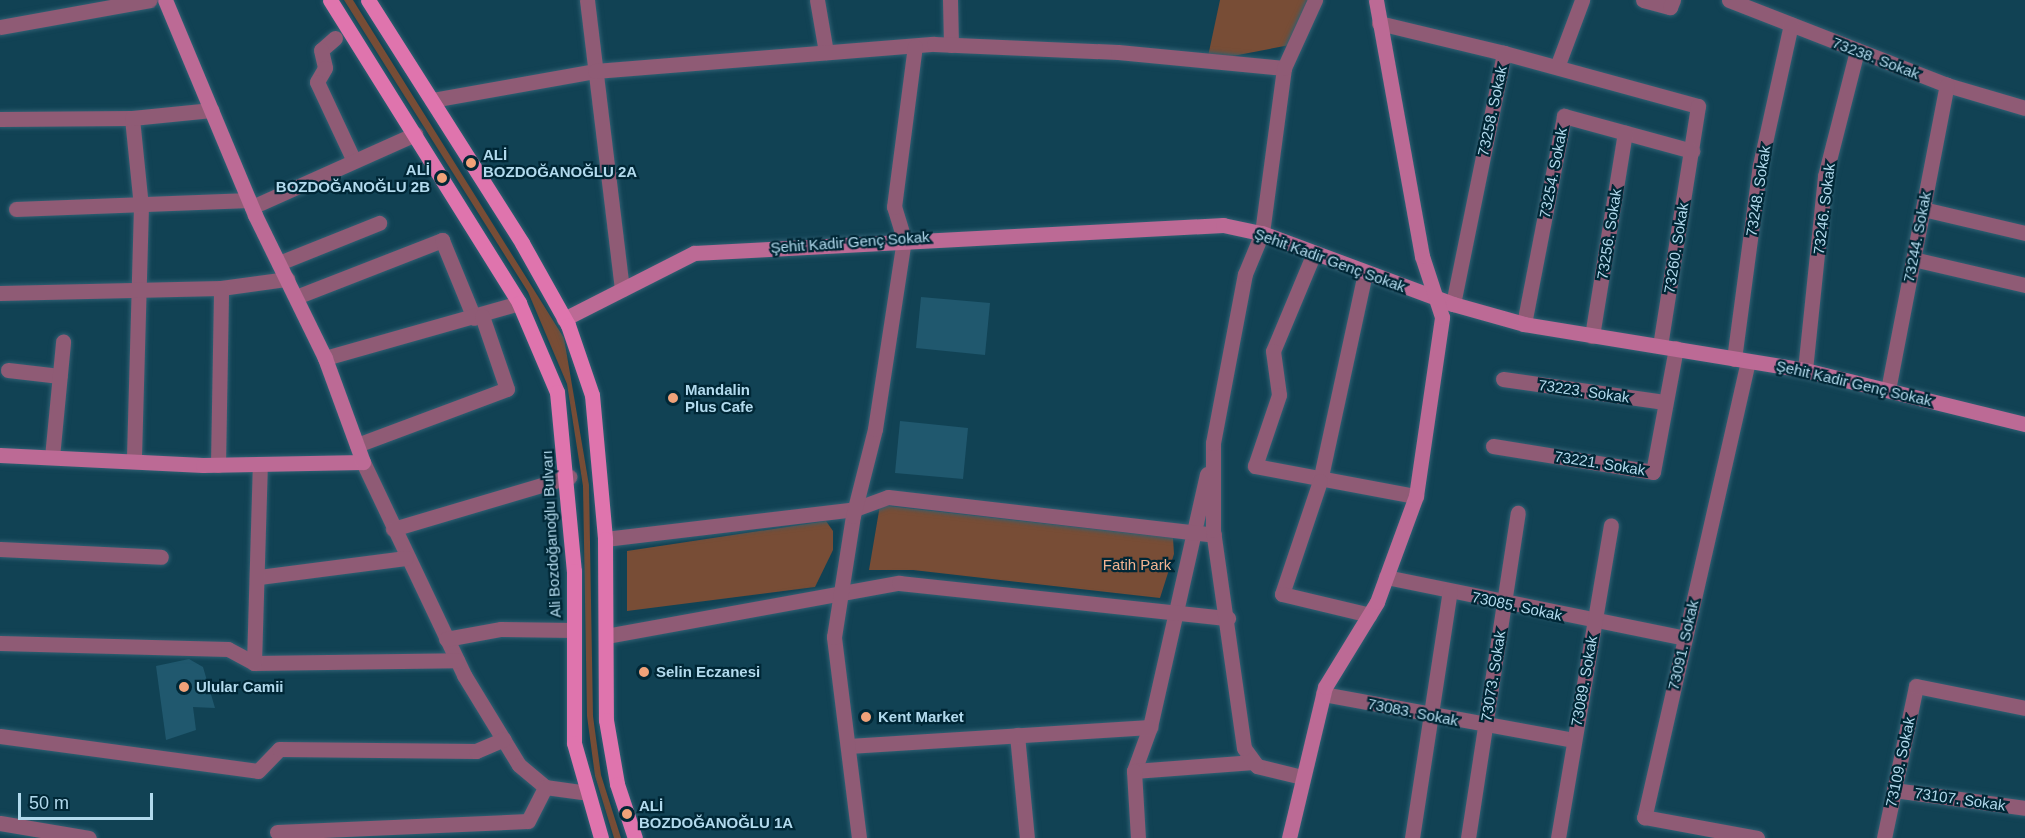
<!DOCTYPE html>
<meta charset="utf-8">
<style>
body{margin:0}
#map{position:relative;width:2025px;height:838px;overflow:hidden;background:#114254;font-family:Arial,sans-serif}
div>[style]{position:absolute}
.green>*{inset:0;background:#784d36}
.building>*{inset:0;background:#20586e}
.roads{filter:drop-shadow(0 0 2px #316073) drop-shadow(0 0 2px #316073)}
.street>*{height:15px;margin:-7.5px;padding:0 7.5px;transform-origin:7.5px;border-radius:7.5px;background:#8f5b75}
.secondary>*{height:15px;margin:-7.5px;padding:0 7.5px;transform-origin:7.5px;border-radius:7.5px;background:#bc6a95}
.primary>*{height:15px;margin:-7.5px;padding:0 7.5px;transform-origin:7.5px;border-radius:7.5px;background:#df74ad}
.dots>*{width:16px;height:16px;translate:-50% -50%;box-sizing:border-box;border:3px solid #002736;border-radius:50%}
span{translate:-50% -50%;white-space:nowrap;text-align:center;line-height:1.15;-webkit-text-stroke:4.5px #002736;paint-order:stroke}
.street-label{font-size:15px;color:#b2daed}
.poi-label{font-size:15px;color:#b2daed;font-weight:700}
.left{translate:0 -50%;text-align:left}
.right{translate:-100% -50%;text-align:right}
.park-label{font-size:15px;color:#f2b392}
.scale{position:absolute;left:18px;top:793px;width:135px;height:27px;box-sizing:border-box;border:3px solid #b2daed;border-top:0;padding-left:8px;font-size:18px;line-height:21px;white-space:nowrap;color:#b2daed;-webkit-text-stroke:4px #002736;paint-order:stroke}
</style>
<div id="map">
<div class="green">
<div style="clip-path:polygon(344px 0,353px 0,564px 338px,589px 485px,593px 716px,601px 775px,621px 838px,614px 838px,595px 776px,587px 716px,583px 486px,567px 384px,528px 292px)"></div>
<div style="clip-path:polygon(1220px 0,1310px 0,1290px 45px,1207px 61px)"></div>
<div style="clip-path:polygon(880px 505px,1173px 538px,1174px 554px,1160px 598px,913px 570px,869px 570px)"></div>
<div style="clip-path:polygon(826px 521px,833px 531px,833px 550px,815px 587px,627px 611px,627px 551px)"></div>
</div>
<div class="building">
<div style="clip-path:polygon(921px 297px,990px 303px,985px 355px,916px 348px)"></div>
<div style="clip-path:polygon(900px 421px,968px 428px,963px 479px,895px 473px)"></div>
<div style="clip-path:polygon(189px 659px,203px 667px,215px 708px,193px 707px,196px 730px,166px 740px,156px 666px)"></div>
</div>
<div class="roads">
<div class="street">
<div style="left:587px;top:0;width:291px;rotate:83.1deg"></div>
<div style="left:817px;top:0;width:53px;rotate:80.2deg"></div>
<div style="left:950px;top:0;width:45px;rotate:88.7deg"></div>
<div style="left:1643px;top:0;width:28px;rotate:15deg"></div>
<div style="left:1670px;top:7px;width:8px;rotate:-67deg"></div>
<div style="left:1729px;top:0;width:234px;rotate:21.3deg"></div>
<div style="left:1947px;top:85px;width:81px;rotate:16.4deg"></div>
<div style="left:1379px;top:23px;width:129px;rotate:13.5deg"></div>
<div style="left:0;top:27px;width:152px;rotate:-10.2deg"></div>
<div style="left:335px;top:38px;width:18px;rotate:139deg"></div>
<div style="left:321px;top:50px;width:18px;rotate:77deg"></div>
<div style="left:325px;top:68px;width:16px;rotate:120deg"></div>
<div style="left:317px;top:82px;width:85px;rotate:64.9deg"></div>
<div style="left:1557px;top:67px;width:72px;rotate:-69.5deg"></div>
<div style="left:432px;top:100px;width:166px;rotate:-10.1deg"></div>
<div style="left:595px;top:71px;width:340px;rotate:-4.6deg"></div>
<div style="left:934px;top:44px;width:184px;rotate:2.5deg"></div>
<div style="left:1118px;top:52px;width:167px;rotate:5.5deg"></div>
<div style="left:132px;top:118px;width:88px;rotate:84.2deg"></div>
<div style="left:141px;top:206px;width:255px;rotate:91.6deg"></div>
<div style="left:0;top:119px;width:132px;rotate:-0.4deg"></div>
<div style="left:132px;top:118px;width:80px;rotate:-5.7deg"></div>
<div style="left:252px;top:207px;width:179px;rotate:-24.1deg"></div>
<div style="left:16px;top:209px;width:233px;rotate:-2.2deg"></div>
<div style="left:1923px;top:209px;width:105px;rotate:13.2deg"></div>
<div style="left:1314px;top:253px;width:106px;rotate:112.7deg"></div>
<div style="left:1273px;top:351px;width:44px;rotate:82.2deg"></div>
<div style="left:1279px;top:395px;width:75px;rotate:108.7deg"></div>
<div style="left:1255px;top:466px;width:164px;rotate:10.6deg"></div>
<div style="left:1913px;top:259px;width:115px;rotate:13.1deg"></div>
<div style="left:279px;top:263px;width:108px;rotate:-21.8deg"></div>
<div style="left:1365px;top:273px;width:213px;rotate:102.2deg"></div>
<div style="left:1320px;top:481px;width:119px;rotate:108.6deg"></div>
<div style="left:1282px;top:594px;width:90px;rotate:13.4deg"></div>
<div style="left:0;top:293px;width:221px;rotate:-1.3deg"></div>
<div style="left:221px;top:288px;width:67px;rotate:-7.8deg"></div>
<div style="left:296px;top:297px;width:157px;rotate:-21.3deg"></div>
<div style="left:442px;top:240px;width:84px;rotate:67.7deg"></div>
<div style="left:1453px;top:304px;width:256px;rotate:-78.5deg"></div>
<div style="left:1504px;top:53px;width:201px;rotate:15.3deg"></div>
<div style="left:1698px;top:106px;width:243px;rotate:99deg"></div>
<div style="left:1524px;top:324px;width:212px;rotate:-79.1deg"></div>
<div style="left:1564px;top:116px;width:133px;rotate:15.3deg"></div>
<div style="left:1592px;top:336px;width:206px;rotate:-80.8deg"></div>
<div style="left:325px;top:358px;width:202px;rotate:-15.8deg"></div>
<div style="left:1734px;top:359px;width:196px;rotate:-82.4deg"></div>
<div style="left:1760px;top:165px;width:144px;rotate:-77.6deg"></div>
<div style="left:1748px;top:361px;width:468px;rotate:102.8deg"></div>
<div style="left:1644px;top:817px;width:115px;rotate:10.5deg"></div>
<div style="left:8px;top:370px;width:52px;rotate:6.6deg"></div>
<div style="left:1805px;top:370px;width:195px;rotate:-84.1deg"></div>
<div style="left:1825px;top:176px;width:130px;rotate:-75.7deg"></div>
<div style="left:1503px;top:379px;width:163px;rotate:8.1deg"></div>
<div style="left:1888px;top:390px;width:311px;rotate:-79.1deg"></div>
<div style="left:357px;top:445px;width:160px;rotate:-20.5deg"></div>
<div style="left:507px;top:389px;width:77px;rotate:-108.9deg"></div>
<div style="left:1493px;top:446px;width:162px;rotate:9.2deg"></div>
<div style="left:1653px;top:472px;width:126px;rotate:-79.5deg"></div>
<div style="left:52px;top:457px;width:116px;rotate:-84.5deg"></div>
<div style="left:363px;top:462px;width:236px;rotate:64.6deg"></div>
<div style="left:464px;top:675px;width:105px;rotate:58.6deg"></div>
<div style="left:519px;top:765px;width:34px;rotate:40deg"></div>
<div style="left:545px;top:787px;width:43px;rotate:7.9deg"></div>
<div style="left:218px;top:465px;width:177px;rotate:-89deg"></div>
<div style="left:1207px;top:474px;width:259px;rotate:102.7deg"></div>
<div style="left:1150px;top:727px;width:47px;rotate:110deg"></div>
<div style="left:1134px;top:771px;width:120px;rotate:-4.3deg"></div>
<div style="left:393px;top:529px;width:184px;rotate:-16.5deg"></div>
<div style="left:605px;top:539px;width:252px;rotate:-6.8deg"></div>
<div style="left:855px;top:509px;width:35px;rotate:-20deg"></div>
<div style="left:888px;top:497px;width:328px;rotate:6.6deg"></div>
<div style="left:0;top:549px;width:161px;rotate:2.8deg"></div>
<div style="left:259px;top:577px;width:148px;rotate:-7.4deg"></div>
<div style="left:1386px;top:577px;width:305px;rotate:11.5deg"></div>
<div style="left:606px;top:636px;width:298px;rotate:-10.3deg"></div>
<div style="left:899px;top:583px;width:331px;rotate:6.1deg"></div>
<div style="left:446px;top:639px;width:56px;rotate:-10.3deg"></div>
<div style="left:501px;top:629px;width:73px;rotate:0.8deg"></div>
<div style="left:0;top:643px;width:228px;rotate:1.5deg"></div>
<div style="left:228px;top:649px;width:30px;rotate:28deg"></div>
<div style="left:254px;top:663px;width:203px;rotate:-0.8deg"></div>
<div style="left:254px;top:663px;width:199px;rotate:-88.3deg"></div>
<div style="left:1323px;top:694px;width:255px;rotate:10.4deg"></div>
<div style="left:1017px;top:735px;width:103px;rotate:84.5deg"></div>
<div style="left:0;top:736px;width:260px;rotate:7.7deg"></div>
<div style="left:258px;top:771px;width:30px;rotate:-46deg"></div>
<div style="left:279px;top:749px;width:197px;rotate:0.6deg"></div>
<div style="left:476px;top:751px;width:30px;rotate:-23deg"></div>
<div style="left:848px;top:746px;width:303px;rotate:-3.6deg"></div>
<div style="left:1134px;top:771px;width:67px;rotate:86.6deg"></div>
<div style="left:1302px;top:777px;width:46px;rotate:-166.3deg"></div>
<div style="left:1257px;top:766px;width:22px;rotate:-126deg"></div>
<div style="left:1244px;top:748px;width:220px;rotate:-98.1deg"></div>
<div style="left:1213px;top:530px;width:87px;rotate:-90deg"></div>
<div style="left:1213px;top:443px;width:172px;rotate:-79.3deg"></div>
<div style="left:1245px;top:274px;width:44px;rotate:-67.5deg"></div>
<div style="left:1262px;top:233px;width:166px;rotate:-82.4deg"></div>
<div style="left:1284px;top:68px;width:75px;rotate:-65.5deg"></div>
<div style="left:1894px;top:790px;width:132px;rotate:7.8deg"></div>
<div style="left:0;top:823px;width:90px;rotate:9.6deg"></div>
<div style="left:277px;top:832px;width:251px;rotate:-2.5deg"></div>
<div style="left:528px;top:821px;width:38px;rotate:-63deg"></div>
<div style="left:859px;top:838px;width:203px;rotate:-97.1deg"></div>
<div style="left:834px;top:637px;width:122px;rotate:-81.1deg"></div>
<div style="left:853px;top:516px;width:90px;rotate:-75.8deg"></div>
<div style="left:875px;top:429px;width:192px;rotate:-81.3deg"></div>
<div style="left:904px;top:239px;width:34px;rotate:-107deg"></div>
<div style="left:894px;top:207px;width:162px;rotate:-82.6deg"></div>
<div style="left:1412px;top:838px;width:250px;rotate:-81.3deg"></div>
<div style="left:1468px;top:838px;width:329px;rotate:-81.3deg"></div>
<div style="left:1558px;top:838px;width:317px;rotate:-80.4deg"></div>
<div style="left:1884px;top:838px;width:155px;rotate:-78.1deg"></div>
<div style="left:1916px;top:686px;width:111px;rotate:11.4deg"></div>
</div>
<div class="secondary">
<div style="left:564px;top:319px;width:146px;rotate:-26.9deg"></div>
<div style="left:694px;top:253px;width:530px;rotate:-3.03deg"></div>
<div style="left:1223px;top:225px;width:40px;rotate:12deg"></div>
<div style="left:1262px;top:233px;width:204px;rotate:20.4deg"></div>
<div style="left:1453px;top:304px;width:74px;rotate:15.7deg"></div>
<div style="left:1524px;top:324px;width:285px;rotate:9.3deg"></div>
<div style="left:1805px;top:370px;width:227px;rotate:13.8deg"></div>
<div style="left:0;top:455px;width:203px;rotate:2.8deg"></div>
<div style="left:203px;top:465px;width:160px;rotate:-1.1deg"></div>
<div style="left:363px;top:462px;width:111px;rotate:-110.1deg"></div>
<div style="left:325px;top:358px;width:159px;rotate:-116.1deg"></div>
<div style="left:255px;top:215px;width:233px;rotate:-112.7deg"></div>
<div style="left:1289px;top:838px;width:155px;rotate:-76.6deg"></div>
<div style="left:1325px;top:687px;width:100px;rotate:-58.5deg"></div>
<div style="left:1377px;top:602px;width:113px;rotate:-69.8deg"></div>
<div style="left:1416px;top:496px;width:181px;rotate:-81.7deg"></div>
<div style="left:1442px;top:317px;width:64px;rotate:-108.2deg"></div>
<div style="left:1422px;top:256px;width:260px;rotate:-100.2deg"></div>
</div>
<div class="primary">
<div style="left:330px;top:0;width:357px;rotate:58deg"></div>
<div style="left:519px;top:303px;width:97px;rotate:66.9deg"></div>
<div style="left:557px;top:392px;width:180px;rotate:84.6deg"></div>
<div style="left:574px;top:571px;width:172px;rotate:90deg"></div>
<div style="left:574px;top:743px;width:99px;rotate:74.1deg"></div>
<div style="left:368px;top:0;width:288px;rotate:57.6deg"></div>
<div style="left:522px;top:243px;width:94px;rotate:60.7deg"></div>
<div style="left:568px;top:325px;width:74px;rotate:71.1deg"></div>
<div style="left:592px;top:395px;width:145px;rotate:84.8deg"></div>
<div style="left:605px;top:539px;width:181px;rotate:89.7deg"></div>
<div style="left:606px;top:720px;width:65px;rotate:80.2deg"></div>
<div style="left:617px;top:784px;width:57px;rotate:71.6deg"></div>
</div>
</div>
<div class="dots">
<div style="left:471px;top:163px;background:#f0a279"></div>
<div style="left:442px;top:178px;background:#f0a279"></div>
<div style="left:673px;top:398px;background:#f0a279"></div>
<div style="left:644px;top:672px;background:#f0a279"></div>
<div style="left:184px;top:687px;background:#f0a279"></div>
<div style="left:866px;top:717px;background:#f0a279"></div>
<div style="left:627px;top:814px;background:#f0a279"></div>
</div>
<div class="street-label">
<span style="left:1876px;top:58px;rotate:21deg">73238. Sokak</span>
<span style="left:1492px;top:111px;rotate:-78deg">73258. Sokak</span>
<span style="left:1553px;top:173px;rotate:-79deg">73254. Sokak</span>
<span style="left:1758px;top:191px;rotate:-81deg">73248. Sokak</span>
<span style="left:1824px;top:209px;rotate:-83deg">73246. Sokak</span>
<span style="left:1609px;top:234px;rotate:-81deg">73256. Sokak</span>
<span style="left:1917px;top:237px;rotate:-79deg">73244. Sokak</span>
<span style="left:850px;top:242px;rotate:-4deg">Şehit Kadir Genç Sokak</span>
<span style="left:1676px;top:248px;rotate:-81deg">73260. Sokak</span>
<span style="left:1330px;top:260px;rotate:20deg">Şehit Kadir Genç Sokak</span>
<span style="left:1854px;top:383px;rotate:13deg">Şehit Kadir Genç Sokak</span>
<span style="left:1584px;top:391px;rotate:8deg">73223. Sokak</span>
<span style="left:1600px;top:463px;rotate:9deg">73221. Sokak</span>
<span style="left:551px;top:534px;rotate:-93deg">Ali Bozdoğanoğlu Bulvarı</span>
<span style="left:1517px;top:606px;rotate:12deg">73085. Sokak</span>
<span style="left:1683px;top:645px;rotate:-77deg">73091. Sokak</span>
<span style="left:1493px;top:676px;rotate:-81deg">73073. Sokak</span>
<span style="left:1584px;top:681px;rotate:-80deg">73089. Sokak</span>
<span style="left:1413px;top:712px;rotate:11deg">73083. Sokak</span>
<span style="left:1900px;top:762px;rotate:-78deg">73109. Sokak</span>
<span style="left:1960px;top:799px;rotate:8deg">73107. Sokak</span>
</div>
<div class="poi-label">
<span class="left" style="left:483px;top:163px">ALİ<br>BOZDOĞANOĞLU 2A</span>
<span class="right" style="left:430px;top:178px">ALİ<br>BOZDOĞANOĞLU 2B</span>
<span class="left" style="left:685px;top:398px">Mandalin<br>Plus Cafe</span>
<span class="left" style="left:656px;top:672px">Selin Eczanesi</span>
<span class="left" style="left:196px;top:687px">Ulular Camii</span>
<span class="left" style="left:878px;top:717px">Kent Market</span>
<span class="left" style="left:639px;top:814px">ALİ<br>BOZDOĞANOĞLU 1A</span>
</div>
<div class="park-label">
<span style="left:1137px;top:565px">Fatih Park</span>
</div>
<div class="scale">50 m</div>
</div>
